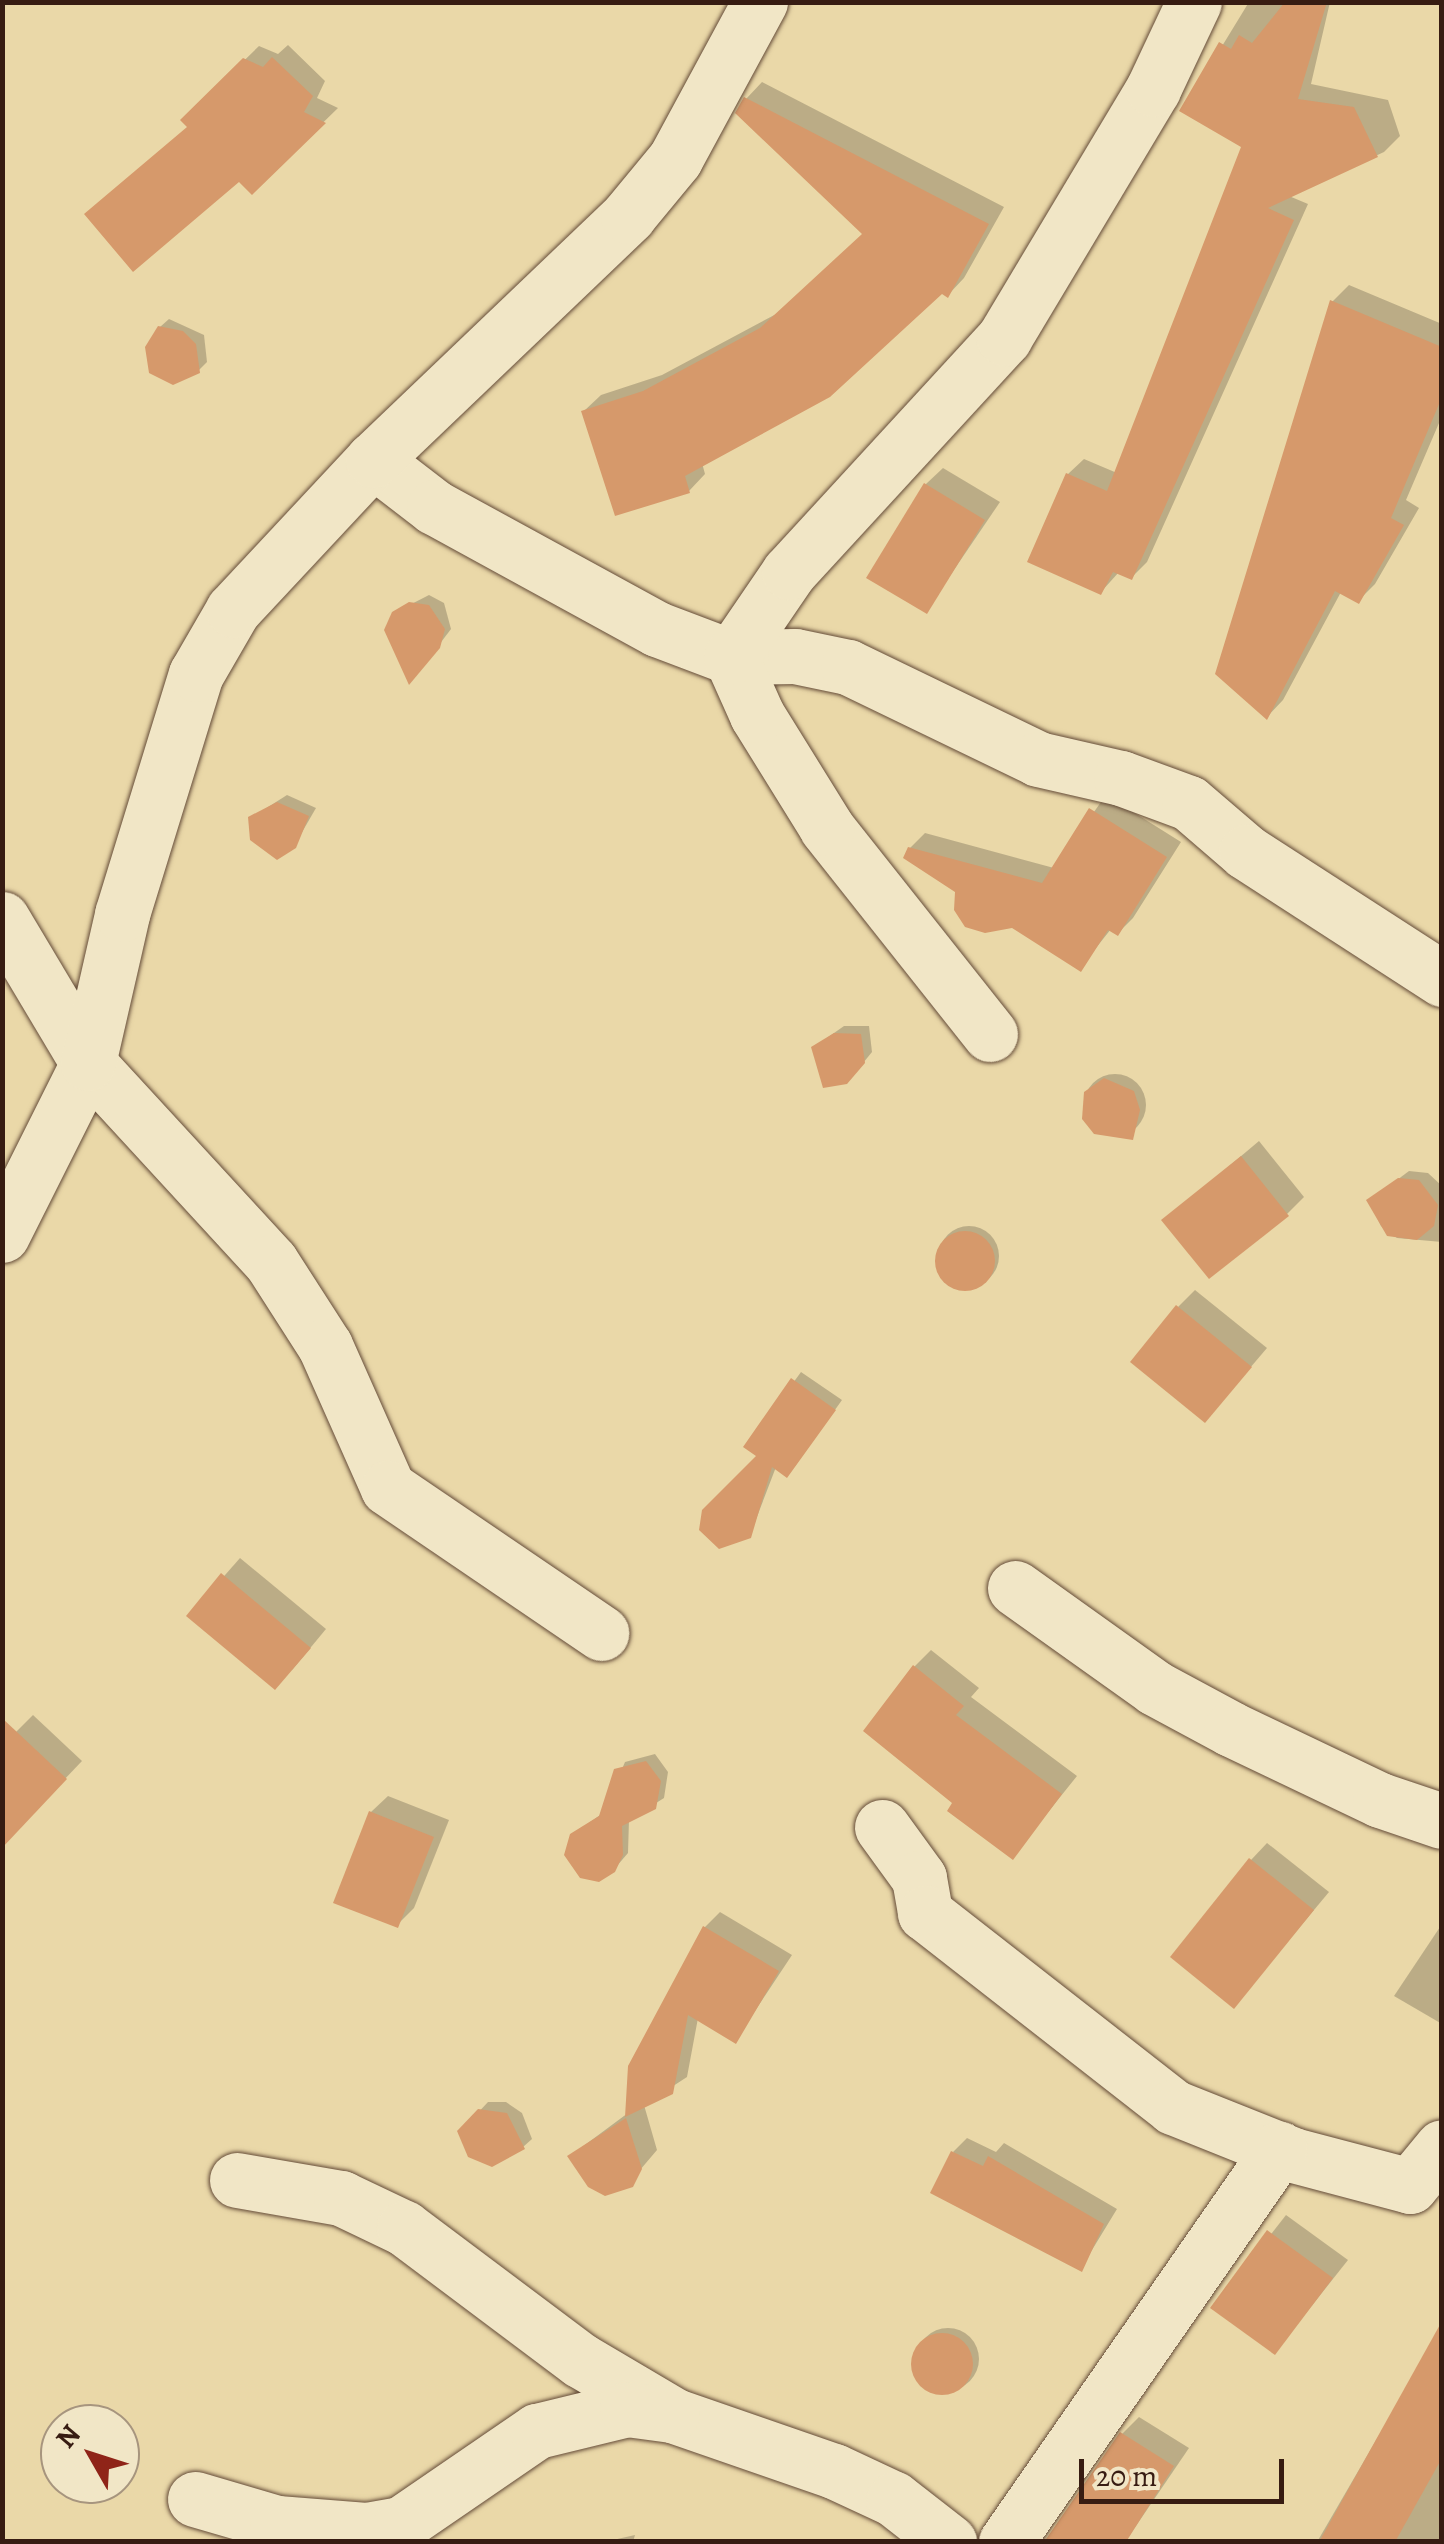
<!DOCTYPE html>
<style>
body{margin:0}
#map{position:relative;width:1444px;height:2544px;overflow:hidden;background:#ead8a8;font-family:Alegreya,serif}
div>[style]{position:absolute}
.shadow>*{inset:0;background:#0003}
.round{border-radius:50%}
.building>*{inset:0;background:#d6996b}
.roads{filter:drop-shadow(0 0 2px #644b38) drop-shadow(0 0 2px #644b38)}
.street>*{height:55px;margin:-27.5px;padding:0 27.5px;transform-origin:27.5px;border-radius:27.5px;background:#f1e6c6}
span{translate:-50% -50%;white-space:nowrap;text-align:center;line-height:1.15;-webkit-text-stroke:8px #f1e6c6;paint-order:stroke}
.frame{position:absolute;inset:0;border:5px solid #371c12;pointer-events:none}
.north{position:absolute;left:40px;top:2404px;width:100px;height:100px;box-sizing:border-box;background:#f1e6c6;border:2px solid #a7957e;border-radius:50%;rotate:309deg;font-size:28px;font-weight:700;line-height:40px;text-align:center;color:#371c12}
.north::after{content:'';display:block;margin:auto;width:35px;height:45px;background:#8f2418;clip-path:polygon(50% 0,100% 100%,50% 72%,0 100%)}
.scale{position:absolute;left:1079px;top:2459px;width:205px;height:45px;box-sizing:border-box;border:5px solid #371c12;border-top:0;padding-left:12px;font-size:30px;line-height:35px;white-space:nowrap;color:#371c12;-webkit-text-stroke:8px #f1e6c6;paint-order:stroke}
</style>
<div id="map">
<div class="shadow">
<div style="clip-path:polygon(1249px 2px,1330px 2px,1311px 84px,1388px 100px,1400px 136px,1384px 152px,1289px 196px,1308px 204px,1147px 562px,1132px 577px,1119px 572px,1101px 592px,1030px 561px,1068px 474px,1084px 459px,1117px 473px,1244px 146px,1183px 110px)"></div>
<div style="clip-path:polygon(288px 45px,325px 81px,317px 98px,338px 108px,252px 192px,183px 120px,259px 46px,278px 54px)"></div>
<div style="clip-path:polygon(762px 82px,1004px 207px,964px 278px,948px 295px,942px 291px,702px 463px,705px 474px,689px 491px,584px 411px,601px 395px,662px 375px,780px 312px,864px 234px,746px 99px)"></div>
<div style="clip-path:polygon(1349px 285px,1442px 324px,1442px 416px,1406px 500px,1419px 508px,1375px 584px,1358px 601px,1341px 592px,1283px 700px,1267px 717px,1332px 302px)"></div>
<div style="clip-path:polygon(169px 319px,204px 335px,207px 362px,198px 371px,160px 327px)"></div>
<div style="clip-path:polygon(943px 468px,1000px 502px,926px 611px,926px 484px)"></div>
<div style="clip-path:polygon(429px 595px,444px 603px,451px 629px,417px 674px,394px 613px)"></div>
<div style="clip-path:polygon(287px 795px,316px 808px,294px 846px,251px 818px)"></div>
<div style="clip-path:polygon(1106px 795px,1181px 842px,1133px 918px,1118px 933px,1111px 929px,1080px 968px,957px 890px,910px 848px,925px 833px,1054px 868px)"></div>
<div style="clip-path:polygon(844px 1026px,869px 1026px,872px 1052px,855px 1073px,814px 1047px)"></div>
<div class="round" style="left:1084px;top:1074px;width:62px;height:62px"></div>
<div style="clip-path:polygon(1259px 1141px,1304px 1197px,1287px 1214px,1165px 1220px)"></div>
<div style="clip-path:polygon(1409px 1171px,1428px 1173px,1442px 1186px,1442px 1242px,1397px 1238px,1381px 1226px,1369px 1201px)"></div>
<div class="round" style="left:939px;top:1226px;width:60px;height:60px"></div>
<div style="clip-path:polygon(1195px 1290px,1267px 1348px,1221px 1402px,1178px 1307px)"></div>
<div style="clip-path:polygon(801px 1372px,842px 1400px,795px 1466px,776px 1467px,750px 1535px,760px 1456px,747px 1446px)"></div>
<div style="clip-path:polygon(240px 1558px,326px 1629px,292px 1670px,189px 1616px)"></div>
<div style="clip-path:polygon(931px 1650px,979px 1688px,971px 1697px,1077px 1776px,1012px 1857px,956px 1803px,914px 1667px)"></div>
<div style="clip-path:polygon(33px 1715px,82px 1761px,2px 1845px,2px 1746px)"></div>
<div style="clip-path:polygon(655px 1754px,668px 1772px,664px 1798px,629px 1820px,628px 1853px,616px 1867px,572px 1835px,603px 1813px,625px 1762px)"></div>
<div style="clip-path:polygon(388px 1796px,449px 1820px,414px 1908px,397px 1925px,371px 1812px)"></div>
<div style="clip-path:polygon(1267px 1843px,1329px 1892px,1234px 2006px,1251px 1860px)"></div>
<div style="clip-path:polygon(720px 1912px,792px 1955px,735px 2041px,698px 2018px,687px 2077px,644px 2105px,657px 2150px,623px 2190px,570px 2156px,628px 2113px,630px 2067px,705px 1927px)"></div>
<div style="clip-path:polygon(1442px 1924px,1442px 2024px,1394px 1996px)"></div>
<div style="clip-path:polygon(488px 2102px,506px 2102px,522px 2113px,532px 2139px,523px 2147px,460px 2132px)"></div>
<div style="clip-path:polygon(967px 2138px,996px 2152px,1004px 2143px,1117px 2209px,1081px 2268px,953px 2152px)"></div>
<div style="clip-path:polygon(1286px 2215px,1348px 2260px,1275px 2352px,1214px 2307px)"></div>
<div class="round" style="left:917px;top:2328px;width:62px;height:62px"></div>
<div style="clip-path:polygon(1442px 2340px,1442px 2542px,1317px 2542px,1425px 2356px)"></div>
<div style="clip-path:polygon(1139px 2417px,1189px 2448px,1125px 2542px,1122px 2434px)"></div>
<div style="clip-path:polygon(635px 2535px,633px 2542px,604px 2542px)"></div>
</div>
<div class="building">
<div style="clip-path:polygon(1285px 2px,1327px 2px,1298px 99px,1354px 107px,1378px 157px,1268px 208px,1294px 220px,1132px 580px,1113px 572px,1101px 595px,1027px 562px,1066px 473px,1107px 491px,1241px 147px,1179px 111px,1219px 42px,1231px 49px,1239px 35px,1252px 43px)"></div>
<div style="clip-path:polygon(272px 57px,313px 96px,304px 112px,326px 123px,252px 195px,239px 182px,133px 272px,84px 214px,187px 127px,180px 120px,243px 58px,263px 67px)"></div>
<div style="clip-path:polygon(744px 97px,989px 224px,948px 298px,942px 294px,830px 397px,685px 476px,690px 493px,615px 516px,581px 411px,643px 391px,760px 328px,862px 234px,735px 113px)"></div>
<div style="clip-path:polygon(1330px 300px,1442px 347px,1442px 397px,1391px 518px,1404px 525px,1359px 604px,1335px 591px,1267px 720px,1215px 674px)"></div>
<div style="clip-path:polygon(158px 326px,183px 331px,196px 344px,200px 373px,173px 385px,149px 373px,145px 347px)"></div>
<div style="clip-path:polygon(924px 483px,985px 520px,927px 614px,866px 578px)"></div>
<div style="clip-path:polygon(409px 602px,429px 605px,445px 629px,440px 648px,409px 685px,384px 630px,392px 612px)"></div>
<div style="clip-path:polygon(277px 802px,309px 816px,296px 848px,277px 860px,250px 840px,248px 817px)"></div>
<div style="clip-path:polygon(1089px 808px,1167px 857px,1118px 936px,1108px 930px,1081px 972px,1012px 928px,985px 933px,965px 927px,954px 910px,955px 892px,903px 858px,908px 847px,1042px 883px)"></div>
<div style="clip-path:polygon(834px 1033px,861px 1034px,865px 1063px,847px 1084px,823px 1088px,811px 1047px)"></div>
<div style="clip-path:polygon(1104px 1078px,1134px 1091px,1140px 1110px,1133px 1140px,1094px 1134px,1082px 1119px,1084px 1092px)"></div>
<div style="clip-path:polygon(1241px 1156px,1289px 1216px,1209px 1279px,1161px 1220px)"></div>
<div style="clip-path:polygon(1398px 1178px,1419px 1180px,1438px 1205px,1434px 1226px,1417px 1240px,1387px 1236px,1366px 1200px)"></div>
<div class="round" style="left:935px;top:1231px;width:60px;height:60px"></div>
<div style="clip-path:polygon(1176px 1305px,1252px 1367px,1205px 1423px,1130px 1362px)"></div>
<div style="clip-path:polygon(791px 1378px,836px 1410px,787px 1478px,772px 1467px,751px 1538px,719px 1549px,699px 1530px,702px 1510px,756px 1456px,743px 1447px)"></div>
<div style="clip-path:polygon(221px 1573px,311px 1648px,275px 1690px,186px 1616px)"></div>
<div style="clip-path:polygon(913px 1665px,964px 1706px,956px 1715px,1062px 1794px,1013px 1860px,947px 1811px,952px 1803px,863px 1731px)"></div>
<div style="clip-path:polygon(2px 1718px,67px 1779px,2px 1848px)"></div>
<div style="clip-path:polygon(646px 1761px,661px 1781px,656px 1809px,622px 1826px,623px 1855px,615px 1872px,599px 1882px,580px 1878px,564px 1855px,570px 1834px,599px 1816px,614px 1769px)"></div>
<div style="clip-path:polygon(369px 1811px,434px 1837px,398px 1928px,333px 1903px)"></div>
<div style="clip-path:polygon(1249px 1858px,1314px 1910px,1234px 2009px,1170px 1957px)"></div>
<div style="clip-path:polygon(703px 1926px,779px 1971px,736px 2044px,688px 2015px,673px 2094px,625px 2117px,628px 2066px)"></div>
<div style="clip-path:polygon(478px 2109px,507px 2113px,525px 2149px,492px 2167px,468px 2157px,457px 2131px)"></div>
<div style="clip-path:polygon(626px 2118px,642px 2169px,633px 2187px,605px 2196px,588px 2187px,567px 2156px)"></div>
<div style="clip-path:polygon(951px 2151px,983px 2166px,988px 2156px,1104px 2224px,1082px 2272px,930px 2193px)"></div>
<div style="clip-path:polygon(1267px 2230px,1333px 2278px,1275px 2355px,1210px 2308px)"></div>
<div style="clip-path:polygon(1442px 2321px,1442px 2458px,1395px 2542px,1319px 2542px)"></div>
<div class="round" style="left:911px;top:2333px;width:62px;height:62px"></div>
<div style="clip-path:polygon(1120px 2432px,1174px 2466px,1126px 2542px,1044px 2542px)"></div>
</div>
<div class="roads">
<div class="street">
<div style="left:373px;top:460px;width:77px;rotate:37.6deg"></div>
<div style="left:434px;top:507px;width:254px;rotate:28.7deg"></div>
<div style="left:657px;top:629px;width:79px;rotate:20.7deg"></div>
<div style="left:731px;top:657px;width:64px;rotate:-0.9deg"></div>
<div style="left:795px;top:656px;width:54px;rotate:11.7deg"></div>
<div style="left:848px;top:667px;width:211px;rotate:25.8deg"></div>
<div style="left:1038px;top:759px;width:85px;rotate:12.9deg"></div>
<div style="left:1121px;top:778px;width:72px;rotate:20.2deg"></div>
<div style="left:1189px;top:803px;width:75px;rotate:40.7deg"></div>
<div style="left:1246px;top:852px;width:234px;rotate:32.9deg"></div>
<div style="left:2px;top:919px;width:168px;rotate:59.2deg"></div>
<div style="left:88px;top:1063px;width:270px;rotate:47.4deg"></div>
<div style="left:271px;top:1262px;width:100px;rotate:57.3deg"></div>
<div style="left:325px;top:1346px;width:155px;rotate:66.1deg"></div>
<div style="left:388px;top:1488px;width:258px;rotate:34.2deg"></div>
<div style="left:990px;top:1034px;width:263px;rotate:-128.4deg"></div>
<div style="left:827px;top:828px;width:133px;rotate:-121.8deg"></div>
<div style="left:757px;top:715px;width:64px;rotate:-114.1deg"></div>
<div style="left:731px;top:657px;width:103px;rotate:-55.7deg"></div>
<div style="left:789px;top:572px;width:318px;rotate:-47.4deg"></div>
<div style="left:1004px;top:338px;width:290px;rotate:-59.1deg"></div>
<div style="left:1153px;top:89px;width:96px;rotate:-64.8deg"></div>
<div style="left:2px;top:1235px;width:192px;rotate:-63.4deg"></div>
<div style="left:88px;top:1063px;width:153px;rotate:-77.1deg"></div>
<div style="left:122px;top:914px;width:251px;rotate:-72.9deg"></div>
<div style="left:196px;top:674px;width:74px;rotate:-60deg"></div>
<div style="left:233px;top:610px;width:205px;rotate:-47deg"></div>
<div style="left:373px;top:460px;width:353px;rotate:-43.7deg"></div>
<div style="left:628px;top:216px;width:74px;rotate:-50.5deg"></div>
<div style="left:675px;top:159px;width:179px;rotate:-61.6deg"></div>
<div style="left:1015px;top:1588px;width:172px;rotate:35.5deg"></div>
<div style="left:1155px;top:1688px;width:86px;rotate:28.3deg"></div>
<div style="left:1231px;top:1729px;width:165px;rotate:25.5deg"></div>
<div style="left:1380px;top:1800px;width:65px;rotate:18.7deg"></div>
<div style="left:882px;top:1827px;width:63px;rotate:54deg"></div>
<div style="left:919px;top:1878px;width:36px;rotate:80deg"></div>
<div style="left:925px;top:1913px;width:315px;rotate:38deg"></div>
<div style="left:1173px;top:2107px;width:129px;rotate:21.8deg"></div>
<div style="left:1293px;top:2155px;width:121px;rotate:14.8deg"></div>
<div style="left:1410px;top:2186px;width:50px;rotate:-50.6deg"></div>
<div style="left:237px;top:2180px;width:106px;rotate:9.8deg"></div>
<div style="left:341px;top:2198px;width:70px;rotate:25.5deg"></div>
<div style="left:404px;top:2228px;width:220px;rotate:36.9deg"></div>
<div style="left:580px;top:2360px;width:110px;rotate:30.5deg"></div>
<div style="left:675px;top:2416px;width:168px;rotate:19.1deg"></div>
<div style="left:834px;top:2471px;width:66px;rotate:25deg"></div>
<div style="left:894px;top:2499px;width:70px;rotate:38deg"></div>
<div style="left:195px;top:2499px;width:85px;rotate:16.3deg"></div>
<div style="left:277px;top:2523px;width:89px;rotate:4.5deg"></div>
<div style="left:366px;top:2530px;width:36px;rotate:-10deg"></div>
<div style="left:401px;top:2524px;width:165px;rotate:-34.4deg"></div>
<div style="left:537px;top:2431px;width:93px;rotate:-13.7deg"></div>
<div style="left:627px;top:2409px;width:45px;rotate:7.6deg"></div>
<div style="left:1006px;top:2542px;width:479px;rotate:-55.2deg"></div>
</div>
</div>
<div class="frame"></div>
<div class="north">N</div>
<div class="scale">20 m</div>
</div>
